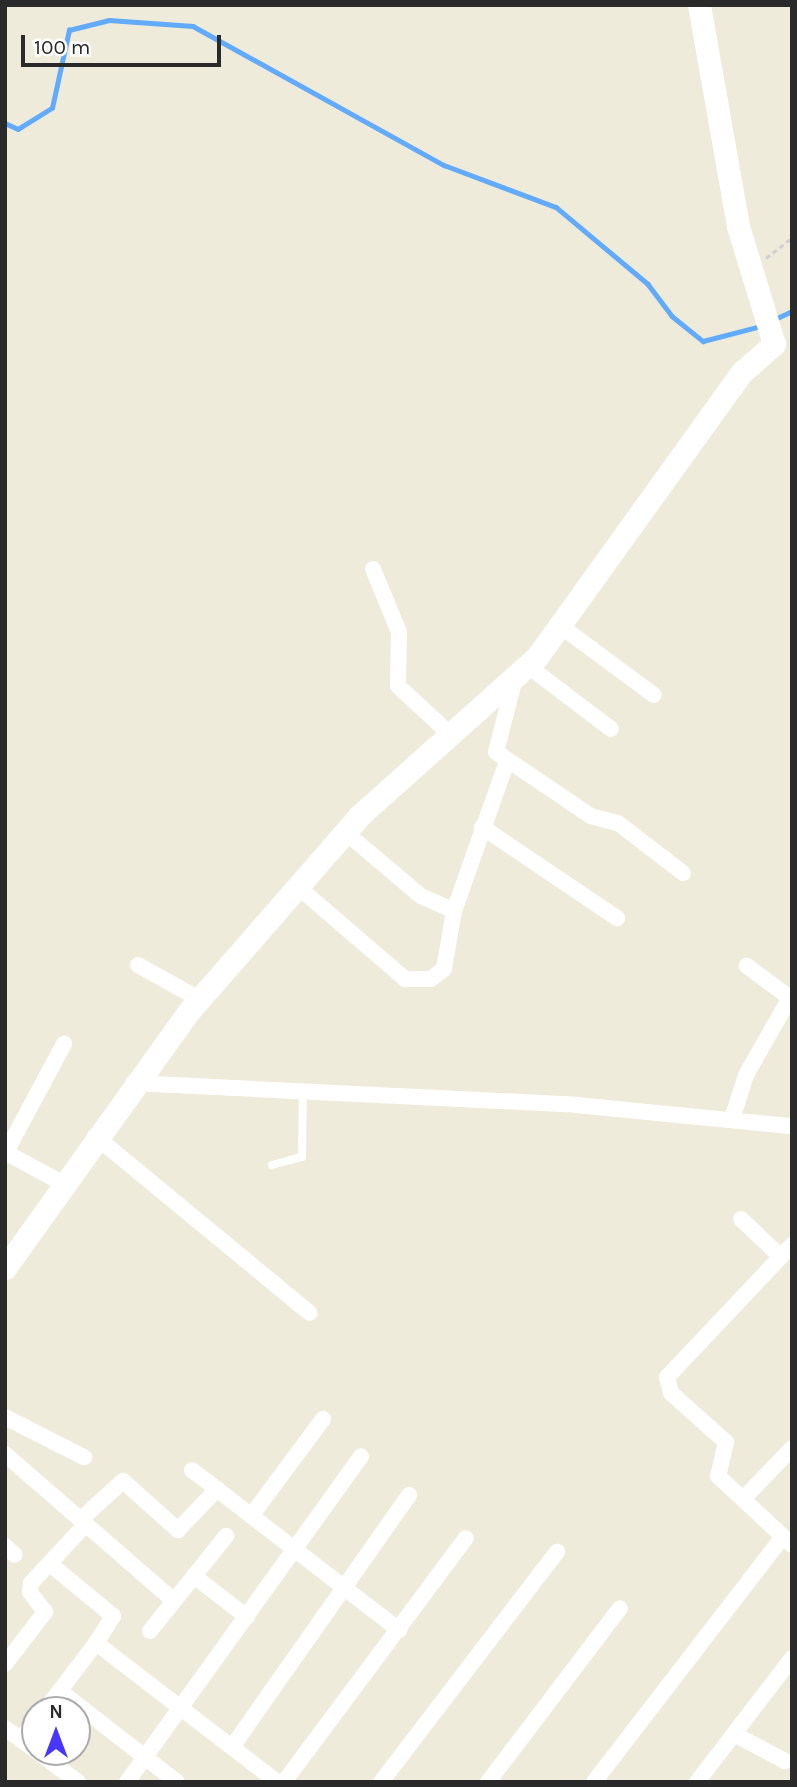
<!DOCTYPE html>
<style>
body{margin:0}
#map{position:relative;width:797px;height:1787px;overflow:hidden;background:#eeebda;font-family:Karla,sans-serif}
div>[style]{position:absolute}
.stream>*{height:4.5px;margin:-2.25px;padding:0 2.25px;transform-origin:2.25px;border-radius:2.25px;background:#62aafb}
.path>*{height:2.5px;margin-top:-1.25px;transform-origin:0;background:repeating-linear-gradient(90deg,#d0d0d0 0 5px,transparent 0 8.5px)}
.lane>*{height:8px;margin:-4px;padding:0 4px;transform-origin:4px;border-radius:4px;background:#fff}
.street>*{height:16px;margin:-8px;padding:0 8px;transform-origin:8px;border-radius:8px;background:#fff}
.secondary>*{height:23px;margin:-11.5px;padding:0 11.5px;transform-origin:11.5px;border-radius:11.5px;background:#fff}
span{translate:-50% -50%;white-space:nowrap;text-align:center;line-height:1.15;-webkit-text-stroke:5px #fff;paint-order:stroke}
.frame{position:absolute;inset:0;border:7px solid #2a2a2a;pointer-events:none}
.north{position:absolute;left:21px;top:1696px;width:70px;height:70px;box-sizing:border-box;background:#fff;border:2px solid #aaa;border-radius:50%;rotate:0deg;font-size:19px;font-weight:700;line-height:28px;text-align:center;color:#2a2a2a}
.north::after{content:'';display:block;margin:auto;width:24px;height:32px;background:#4636ff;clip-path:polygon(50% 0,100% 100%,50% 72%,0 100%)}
.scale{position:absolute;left:21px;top:35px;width:200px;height:32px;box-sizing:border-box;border:4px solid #2a2a2a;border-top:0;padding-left:9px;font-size:21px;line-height:24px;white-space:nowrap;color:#2a2a2a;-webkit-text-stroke:5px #fff;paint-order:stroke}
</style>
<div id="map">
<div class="stream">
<div style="left:5px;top:123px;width:14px;rotate:25deg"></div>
<div style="left:18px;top:129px;width:40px;rotate:-32deg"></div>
<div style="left:52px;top:108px;width:80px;rotate:-77.7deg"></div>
<div style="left:69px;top:30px;width:41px;rotate:-14deg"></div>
<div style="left:109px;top:20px;width:84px;rotate:4.1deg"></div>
<div style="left:193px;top:26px;width:287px;rotate:29deg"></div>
<div style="left:444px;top:165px;width:120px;rotate:20.6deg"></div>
<div style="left:556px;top:207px;width:120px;rotate:39.9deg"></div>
<div style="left:648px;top:284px;width:40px;rotate:53deg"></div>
<div style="left:672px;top:316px;width:40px;rotate:39deg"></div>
<div style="left:703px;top:341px;width:60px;rotate:-14.5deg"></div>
<div style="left:775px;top:319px;width:19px;rotate:-25deg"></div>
</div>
<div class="path">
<div style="left:766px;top:258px;width:33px;rotate:-38deg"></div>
</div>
<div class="lane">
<div style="left:272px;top:1165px;width:31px;rotate:-15deg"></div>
<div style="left:302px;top:1157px;width:68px;rotate:-89.2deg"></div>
</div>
<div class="street">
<div style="left:373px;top:569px;width:68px;rotate:67.6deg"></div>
<div style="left:399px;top:632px;width:54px;rotate:91.1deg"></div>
<div style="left:398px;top:686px;width:69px;rotate:42.7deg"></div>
<div style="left:562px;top:627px;width:114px;rotate:36.5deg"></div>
<div style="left:528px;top:666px;width:104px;rotate:37.2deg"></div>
<div style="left:515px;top:678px;width:76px;rotate:104.4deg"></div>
<div style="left:496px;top:752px;width:115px;rotate:34deg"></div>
<div style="left:591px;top:816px;width:28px;rotate:15deg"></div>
<div style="left:618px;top:823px;width:82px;rotate:37.6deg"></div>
<div style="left:482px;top:827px;width:163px;rotate:34deg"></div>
<div style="left:345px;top:832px;width:99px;rotate:40.1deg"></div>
<div style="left:421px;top:896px;width:36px;rotate:24deg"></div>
<div style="left:297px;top:886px;width:143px;rotate:40.7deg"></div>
<div style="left:405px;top:979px;width:26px"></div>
<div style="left:431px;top:979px;width:16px;rotate:-38deg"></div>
<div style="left:444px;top:969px;width:59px;rotate:-80.2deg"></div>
<div style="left:454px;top:911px;width:159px;rotate:-70.5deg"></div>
<div style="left:138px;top:965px;width:70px;rotate:29.1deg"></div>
<div style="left:133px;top:1083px;width:444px;rotate:2.8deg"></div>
<div style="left:576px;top:1105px;width:217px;rotate:5.6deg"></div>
<div style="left:732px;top:1119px;width:46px;rotate:-72.3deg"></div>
<div style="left:746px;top:1075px;width:89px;rotate:-60.3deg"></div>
<div style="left:790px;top:998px;width:54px;rotate:-143.3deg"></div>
<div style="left:95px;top:1136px;width:278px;rotate:39.5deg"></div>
<div style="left:5px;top:1152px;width:65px;rotate:28.5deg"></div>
<div style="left:6px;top:1152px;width:123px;rotate:-61.8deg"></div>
<div style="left:741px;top:1219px;width:54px;rotate:43.5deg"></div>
<div style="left:792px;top:1245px;width:182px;rotate:133.4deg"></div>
<div style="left:667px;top:1377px;width:16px;rotate:76deg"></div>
<div style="left:671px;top:1393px;width:74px;rotate:41.7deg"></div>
<div style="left:726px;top:1442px;width:35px;rotate:103deg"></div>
<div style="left:718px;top:1476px;width:101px;rotate:43deg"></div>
<div style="left:5px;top:1417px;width:89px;rotate:26.9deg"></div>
<div style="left:5px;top:1454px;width:224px;rotate:41deg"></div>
<div style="left:192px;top:1470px;width:262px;rotate:37.7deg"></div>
<div style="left:743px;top:1499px;width:71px;rotate:-46.1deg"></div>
<div style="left:251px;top:1516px;width:121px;rotate:-53.4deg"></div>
<div style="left:80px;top:1520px;width:58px;rotate:-42.2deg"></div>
<div style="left:123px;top:1481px;width:74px;rotate:41.7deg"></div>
<div style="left:178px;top:1530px;width:57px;rotate:-46.4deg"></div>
<div style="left:5px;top:1546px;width:13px;rotate:42deg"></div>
<div style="left:50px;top:1564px;width:82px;rotate:39.5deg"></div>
<div style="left:113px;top:1616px;width:32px;rotate:122deg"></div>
<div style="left:194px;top:1576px;width:67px;rotate:37.7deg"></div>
<div style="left:150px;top:1631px;width:122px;rotate:-51.3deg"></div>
<div style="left:5px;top:1664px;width:66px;rotate:-52.4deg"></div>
<div style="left:45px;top:1612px;width:25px;rotate:-127deg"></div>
<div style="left:30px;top:1592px;width:9px;rotate:-84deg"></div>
<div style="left:31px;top:1583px;width:79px;rotate:-47deg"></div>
<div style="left:60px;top:1691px;width:148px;rotate:37.9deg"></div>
<div style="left:45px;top:1710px;width:84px;rotate:-52.7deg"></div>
<div style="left:96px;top:1643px;width:228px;rotate:37.5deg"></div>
<div style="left:5px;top:1728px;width:37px;rotate:36deg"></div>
<div style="left:734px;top:1734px;width:58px;rotate:27.9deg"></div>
<div style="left:21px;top:1739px;width:22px;rotate:-51deg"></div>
<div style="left:232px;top:1747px;width:308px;rotate:-54.9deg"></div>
<div style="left:38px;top:1752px;width:50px;rotate:36.9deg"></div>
<div style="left:127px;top:1782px;width:401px;rotate:-54.3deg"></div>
<div style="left:284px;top:1782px;width:304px;rotate:-53.3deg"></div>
<div style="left:381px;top:1782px;width:290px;rotate:-52.6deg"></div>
<div style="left:488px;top:1782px;width:218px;rotate:-52.8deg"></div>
<div style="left:594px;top:1782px;width:309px;rotate:-52.4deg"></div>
<div style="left:697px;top:1782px;width:156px;rotate:-52.5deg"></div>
</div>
<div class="secondary">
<div style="left:5px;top:1268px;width:317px;rotate:-54.4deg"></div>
<div style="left:190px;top:1010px;width:257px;rotate:-48.9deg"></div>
<div style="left:359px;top:816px;width:239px;rotate:-41.8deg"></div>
<div style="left:537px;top:657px;width:351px;rotate:-54.3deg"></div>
<div style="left:742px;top:372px;width:43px;rotate:-41.2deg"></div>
<div style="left:774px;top:344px;width:123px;rotate:-107deg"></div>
<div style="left:738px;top:226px;width:224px;rotate:-100deg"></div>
</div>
<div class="frame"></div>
<div class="north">N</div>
<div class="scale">100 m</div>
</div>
